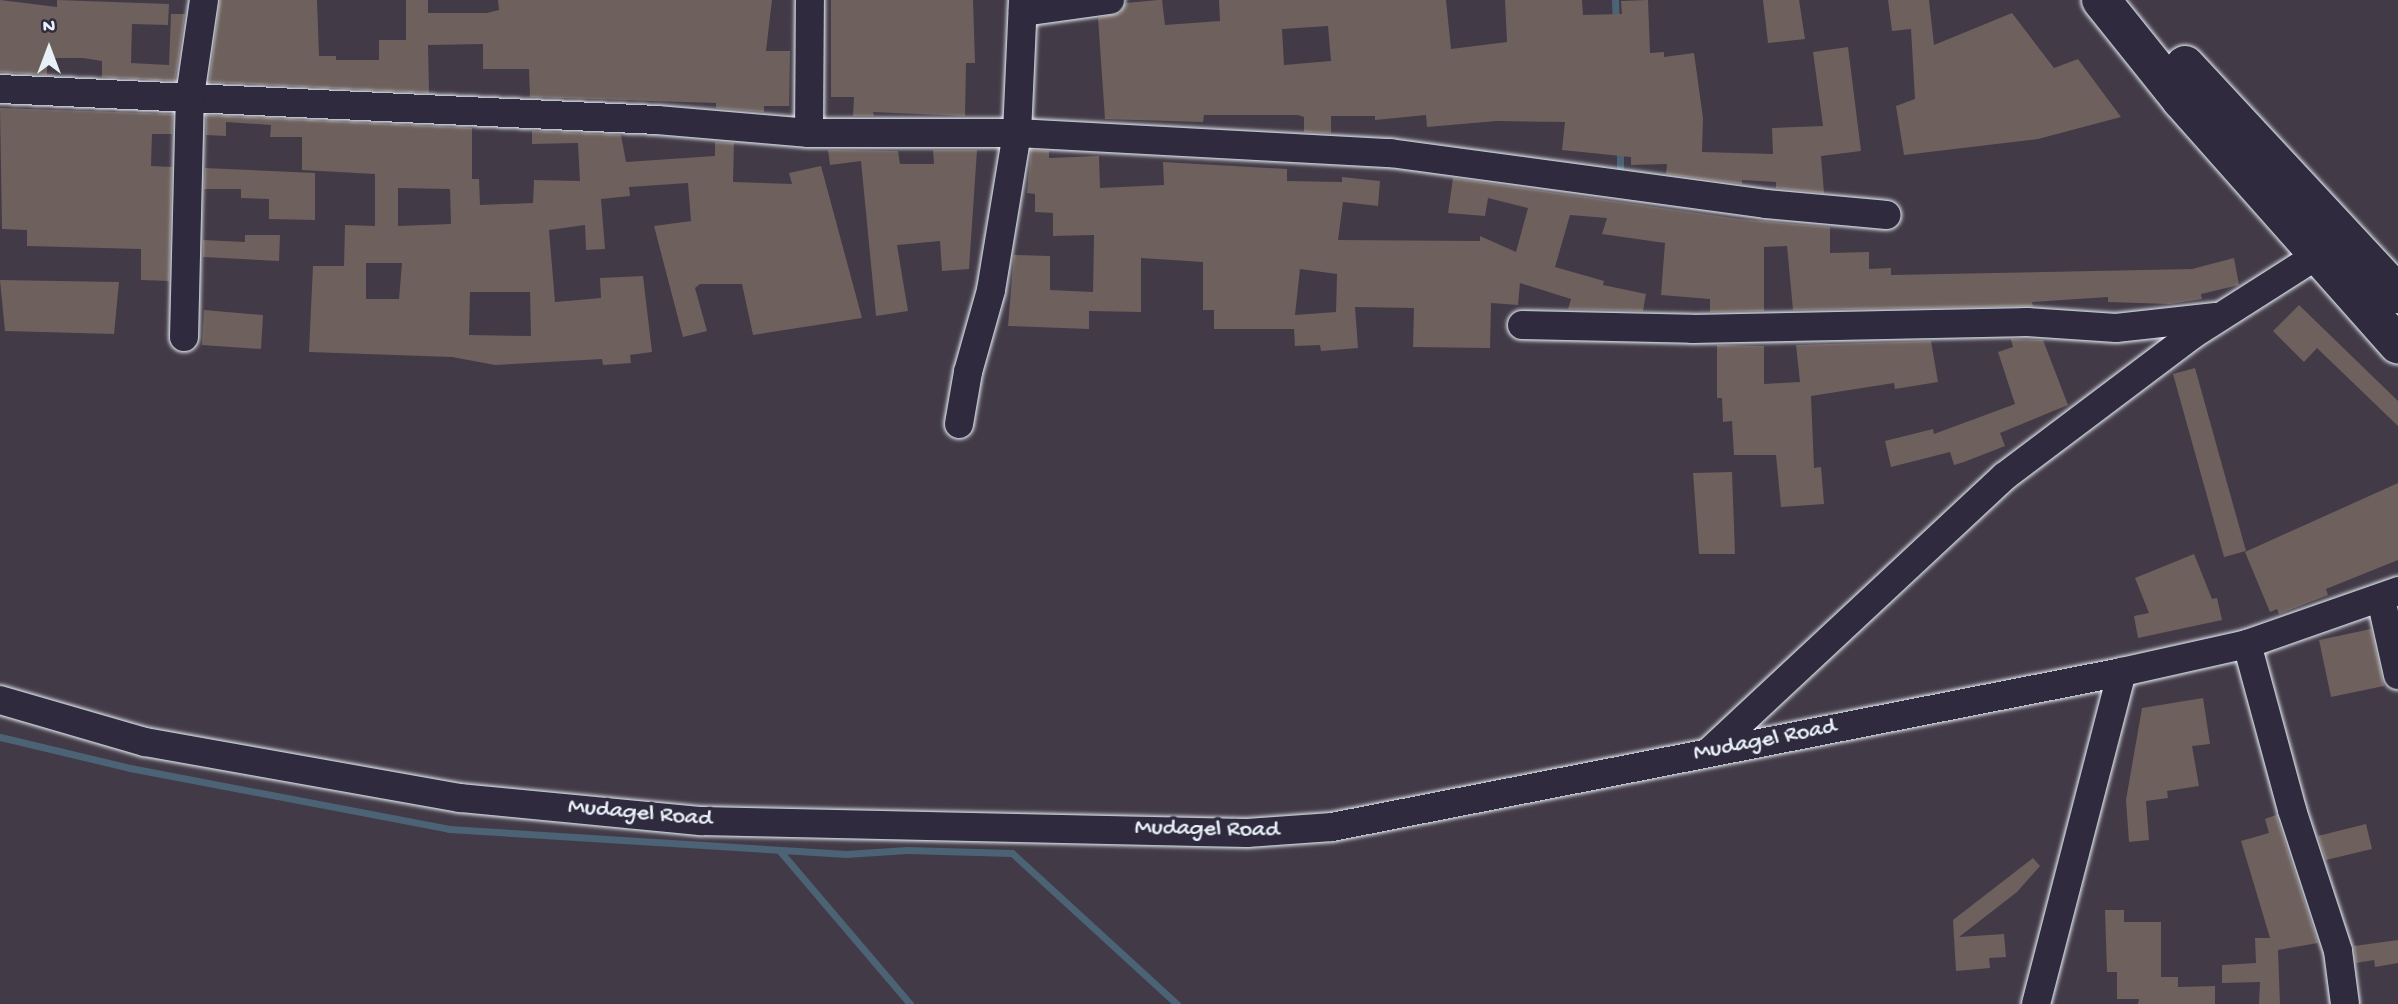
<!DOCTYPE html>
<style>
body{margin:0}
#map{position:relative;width:2398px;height:1004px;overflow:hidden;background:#423a46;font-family:"Gochi Hand",sans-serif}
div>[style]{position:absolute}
.stream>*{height:7px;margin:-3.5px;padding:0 3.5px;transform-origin:3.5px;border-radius:3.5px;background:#4b6375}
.building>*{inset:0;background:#6e605c}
.roads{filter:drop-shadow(0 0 2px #e8f1f8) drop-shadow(0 0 2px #e8f1f8)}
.minor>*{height:28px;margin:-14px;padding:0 14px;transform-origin:14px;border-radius:14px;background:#2f2a3d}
.primary>*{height:38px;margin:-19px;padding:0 19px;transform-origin:19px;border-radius:19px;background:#2f2a3d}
span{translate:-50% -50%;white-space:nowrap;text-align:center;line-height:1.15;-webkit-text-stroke:7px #2f2a3d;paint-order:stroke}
.street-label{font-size:24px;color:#e8f1f8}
.north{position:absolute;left:14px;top:14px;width:70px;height:70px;-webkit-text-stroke:5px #2f2a3d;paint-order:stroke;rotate:0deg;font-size:19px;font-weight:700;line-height:28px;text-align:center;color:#e8f1f8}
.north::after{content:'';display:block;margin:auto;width:24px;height:32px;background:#e8f1f8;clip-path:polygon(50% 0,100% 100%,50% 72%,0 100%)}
</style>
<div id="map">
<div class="stream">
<div style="left:1615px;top:0;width:24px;rotate:88deg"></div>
<div style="left:1620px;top:148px;width:30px;rotate:90deg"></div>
<div style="left:0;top:737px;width:134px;rotate:13.4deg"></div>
<div style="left:130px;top:768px;width:325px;rotate:10.8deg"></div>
<div style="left:449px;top:829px;width:398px;rotate:3.6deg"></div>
<div style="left:846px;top:854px;width:61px;rotate:-3.8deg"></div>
<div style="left:907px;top:850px;width:105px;rotate:1.6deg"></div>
<div style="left:1012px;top:853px;width:224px;rotate:42.5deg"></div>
<div style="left:779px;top:850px;width:202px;rotate:49.6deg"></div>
</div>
<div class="building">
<div style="clip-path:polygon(0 0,57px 7px,57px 0,169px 4px,168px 25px,132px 24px,131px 63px,169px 65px,171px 14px,185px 14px,175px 81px,102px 77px,102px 61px,83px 58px,47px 58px,47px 75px,0 72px)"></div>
<div style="clip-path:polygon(220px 0,317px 0,319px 56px,336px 56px,336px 60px,379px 60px,379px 40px,406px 40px,406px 0,428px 0,428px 13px,487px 13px,499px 10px,498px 0,772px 0,766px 51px,790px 51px,789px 106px,764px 106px,764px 112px,716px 108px,716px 103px,530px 97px,529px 69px,483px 69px,483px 44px,428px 45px,429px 93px,209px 82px)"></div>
<div style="clip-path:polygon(831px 0,973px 0,975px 63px,966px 63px,965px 116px,873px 112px,874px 116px,853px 116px,854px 97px,831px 97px)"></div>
<div style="clip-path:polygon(evenodd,1158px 0,1162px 0,1165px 25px,1220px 21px,1219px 0,1446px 0,1451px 49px,1507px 42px,1505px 0,1582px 0,1583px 15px,1622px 14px,1621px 1px,1648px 0,1650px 53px,1664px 52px,1664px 57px,1694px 53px,1703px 118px,1702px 152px,1773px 154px,1772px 128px,1823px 126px,1813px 52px,1848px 47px,1861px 151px,1821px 156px,1824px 193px,1776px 188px,1776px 182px,1742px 180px,1742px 184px,1666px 174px,1667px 164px,1631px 165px,1631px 157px,1562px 150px,1565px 122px,1497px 121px,1427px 127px,1426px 115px,1375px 120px,1375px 116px,1331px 116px,1331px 133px,1304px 132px,1304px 117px,1298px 115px,1204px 115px,1203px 122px,1105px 119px,1098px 18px,1120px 13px,1126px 3px,1158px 0,1328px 26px,1331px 61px,1284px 65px,1282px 29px,1328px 26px)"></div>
<div style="clip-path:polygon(1763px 0,1799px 0,1805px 39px,1768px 43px)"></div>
<div style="clip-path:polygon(1888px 0,1929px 0,1934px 45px,2012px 13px,2054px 68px,2078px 59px,2121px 117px,2038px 139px,1904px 155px,1896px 106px,1915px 99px,1911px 29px,1892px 31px)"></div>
<div style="clip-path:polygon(0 108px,173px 114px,172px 134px,152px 134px,151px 166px,172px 167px,169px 281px,141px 280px,141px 249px,27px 246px,27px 230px,2px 229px)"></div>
<div style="clip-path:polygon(evenodd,206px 115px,472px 128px,472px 179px,479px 179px,480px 205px,533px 203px,534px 180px,580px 181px,578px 143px,532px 144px,532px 131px,621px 135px,626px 162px,715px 156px,715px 142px,734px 143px,733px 182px,792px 184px,789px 173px,821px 166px,862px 318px,753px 335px,742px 284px,700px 284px,695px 288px,707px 331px,683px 337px,654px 226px,691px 221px,688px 183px,629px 187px,630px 196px,601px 199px,605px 249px,586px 250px,585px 225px,549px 230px,555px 302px,601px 298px,600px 278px,643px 276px,652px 352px,630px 355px,631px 363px,603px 365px,602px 359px,495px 365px,452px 357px,309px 352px,313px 266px,344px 266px,345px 225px,375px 226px,375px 174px,302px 170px,302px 137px,270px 137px,271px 125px,226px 122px,226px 136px,206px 135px,206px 115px,398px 188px,450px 189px,451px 224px,398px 226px,398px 188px,206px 115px,366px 263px,402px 263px,399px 299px,366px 299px,366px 263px,206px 115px,470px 292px,530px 292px,531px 336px,469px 335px,470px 292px)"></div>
<div style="clip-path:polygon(828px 150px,898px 151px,900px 164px,934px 164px,933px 150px,977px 150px,969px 269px,942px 271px,940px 241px,897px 245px,908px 311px,876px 316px,861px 161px,830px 165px)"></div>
<div style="clip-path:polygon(evenodd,1031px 150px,1049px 151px,1049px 158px,1099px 156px,1100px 188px,1164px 185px,1163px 162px,1287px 169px,1287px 181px,1342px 182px,1342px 177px,1380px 181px,1378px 206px,1343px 202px,1338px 240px,1480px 241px,1480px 236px,1516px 252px,1528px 208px,1488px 198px,1485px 216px,1448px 213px,1453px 178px,1740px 219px,1830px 227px,1830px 253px,1869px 252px,1869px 269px,1891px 268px,1891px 275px,2192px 269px,2234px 258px,2239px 285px,2201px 294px,2202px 299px,2170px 304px,2108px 302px,2108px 297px,2032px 302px,2033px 306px,1793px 310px,1787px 246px,1764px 247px,1764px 311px,1710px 312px,1710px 299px,1661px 295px,1665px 243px,1602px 234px,1607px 218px,1570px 215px,1555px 267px,1604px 281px,1603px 285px,1646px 294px,1643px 311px,1568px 309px,1571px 299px,1520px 283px,1518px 305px,1491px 303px,1490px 348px,1413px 347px,1414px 308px,1355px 307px,1358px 348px,1321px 351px,1320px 345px,1295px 346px,1294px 329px,1214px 329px,1214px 310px,1203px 310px,1203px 262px,1141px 258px,1141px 312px,1089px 311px,1089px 329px,1008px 326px,1014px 255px,1050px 256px,1050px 290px,1093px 292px,1094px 235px,1053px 236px,1053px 213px,1035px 212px,1035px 194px,1027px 193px,1031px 150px,1300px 269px,1337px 274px,1336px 312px,1295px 315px,1300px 269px)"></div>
<div style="clip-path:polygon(205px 168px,315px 173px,315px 220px,269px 219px,269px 199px,241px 198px,241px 189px,204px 189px)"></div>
<div style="clip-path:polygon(245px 235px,280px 235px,279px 261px,203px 257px,203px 240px,245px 242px)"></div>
<div style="clip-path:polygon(0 280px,119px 282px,114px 334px,5px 331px)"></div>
<div style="clip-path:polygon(2299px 305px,2398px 401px,2398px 426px,2317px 348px,2304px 362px,2273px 331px)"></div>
<div style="clip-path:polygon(204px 310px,263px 315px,261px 349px,202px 345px)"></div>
<div style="clip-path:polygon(2011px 339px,2043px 340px,2068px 405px,2000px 433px,2005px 446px,1964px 462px,1954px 465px,1950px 452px,1891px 467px,1885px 441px,1933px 429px,1934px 434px,2015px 404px,1998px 352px,2013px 347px)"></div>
<div style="clip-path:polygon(1931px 341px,1938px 382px,1895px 389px,1894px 383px,1811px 396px,1814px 468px,1821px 467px,1824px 504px,1781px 507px,1776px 455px,1734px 455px,1732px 421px,1723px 422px,1722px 398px,1717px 398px,1717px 345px,1764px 346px,1764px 384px,1800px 382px,1796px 345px)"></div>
<div style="clip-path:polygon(2195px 368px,2246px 551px,2224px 557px,2173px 374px)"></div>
<div style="clip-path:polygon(1732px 472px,1735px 554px,1699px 554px,1693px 473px)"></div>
<div style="clip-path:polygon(2398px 483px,2398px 560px,2326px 589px,2328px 595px,2279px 614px,2277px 609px,2270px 612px,2245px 552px)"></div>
<div style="clip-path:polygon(2194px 554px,2212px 599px,2217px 598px,2222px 620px,2138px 638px,2134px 616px,2149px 613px,2135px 578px)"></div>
<div style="clip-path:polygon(2371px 629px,2384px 686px,2331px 697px,2319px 640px)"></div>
<div style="clip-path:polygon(2203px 698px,2210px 744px,2192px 746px,2199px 786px,2167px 791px,2168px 798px,2146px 801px,2149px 840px,2129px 842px,2126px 800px,2142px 708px)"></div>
<div style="clip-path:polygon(2276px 815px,2318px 943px,2278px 950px,2280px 1004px,2259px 1004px,2260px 982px,2222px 983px,2222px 965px,2256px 963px,2255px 938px,2270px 938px,2241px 841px,2269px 833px,2265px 819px)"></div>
<div style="clip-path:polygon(2366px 824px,2372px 849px,2326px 860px,2318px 836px)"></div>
<div style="clip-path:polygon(2033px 858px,2040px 866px,2017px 892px,1959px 937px,2004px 934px,2006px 957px,1989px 958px,1990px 968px,1956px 971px,1953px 920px)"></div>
<div style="clip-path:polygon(2105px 910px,2124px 910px,2124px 922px,2161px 922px,2161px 977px,2178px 977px,2178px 987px,2215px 986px,2215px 1004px,2138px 1004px,2139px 999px,2117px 999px,2117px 972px,2107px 972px)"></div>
<div style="clip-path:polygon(2398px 940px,2398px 963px,2375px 967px,2374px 960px,2356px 963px,2354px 946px)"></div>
</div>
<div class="roads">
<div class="minor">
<div style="left:1023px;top:12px;width:88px;rotate:-7.9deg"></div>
<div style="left:0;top:89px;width:658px;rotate:2.7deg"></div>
<div style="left:657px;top:120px;width:153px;rotate:4.9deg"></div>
<div style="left:809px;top:133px;width:208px"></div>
<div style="left:1017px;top:133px;width:374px;rotate:3.1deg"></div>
<div style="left:1390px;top:153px;width:379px;rotate:7.7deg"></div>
<div style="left:1766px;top:204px;width:121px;rotate:5.2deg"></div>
<div style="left:809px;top:133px;width:133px;rotate:-89.6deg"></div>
<div style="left:1522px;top:325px;width:170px;rotate:1.3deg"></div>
<div style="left:1692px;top:329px;width:335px;rotate:-1.2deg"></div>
<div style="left:2027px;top:322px;width:89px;rotate:3.9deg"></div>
<div style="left:2116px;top:328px;width:100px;rotate:-6.3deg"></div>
<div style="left:184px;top:337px;width:241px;rotate:-88.6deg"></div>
<div style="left:190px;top:96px;width:97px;rotate:-81.7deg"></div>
<div style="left:959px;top:424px;width:53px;rotate:-80.2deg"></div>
<div style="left:968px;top:372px;width:85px;rotate:-74.3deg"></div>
<div style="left:991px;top:290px;width:159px;rotate:-80.6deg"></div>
<div style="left:1017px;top:133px;width:133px;rotate:-87.4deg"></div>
<div style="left:2381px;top:599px;width:78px;rotate:77.4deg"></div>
<div style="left:2247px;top:644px;width:172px;rotate:74.8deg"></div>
<div style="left:2292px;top:810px;width:148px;rotate:71.9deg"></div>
<div style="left:2338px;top:951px;width:53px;rotate:82.5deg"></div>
<div style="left:0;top:700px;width:151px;rotate:16.2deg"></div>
<div style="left:145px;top:742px;width:320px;rotate:10.1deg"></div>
<div style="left:460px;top:798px;width:242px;rotate:5.5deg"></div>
<div style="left:701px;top:821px;width:546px;rotate:1.26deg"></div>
<div style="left:1247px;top:833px;width:85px;rotate:-4deg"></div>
<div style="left:1332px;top:827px;width:805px;rotate:-11.1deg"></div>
<div style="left:2122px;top:672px;width:128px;rotate:-12.6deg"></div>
<div style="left:2247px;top:644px;width:160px;rotate:-19.3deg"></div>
<div style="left:1710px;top:751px;width:403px;rotate:-43deg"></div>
<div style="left:2005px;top:476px;width:234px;rotate:-37deg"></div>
<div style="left:2192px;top:335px;width:147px;rotate:-32.5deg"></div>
<div style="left:2036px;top:1004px;width:343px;rotate:-75.5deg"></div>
</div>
<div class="primary">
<div style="left:2101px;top:0;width:128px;rotate:51.3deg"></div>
<div style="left:2181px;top:100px;width:327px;rotate:48.4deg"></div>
<div style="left:2185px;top:65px;width:313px;rotate:47.1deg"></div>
</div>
</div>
<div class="street-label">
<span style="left:1765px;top:741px;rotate:-11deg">Mudagel Road</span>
<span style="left:640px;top:814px;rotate:5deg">Mudagel Road</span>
<span style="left:1207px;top:830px;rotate:1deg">Mudagel Road</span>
</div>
<div class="north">N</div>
</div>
